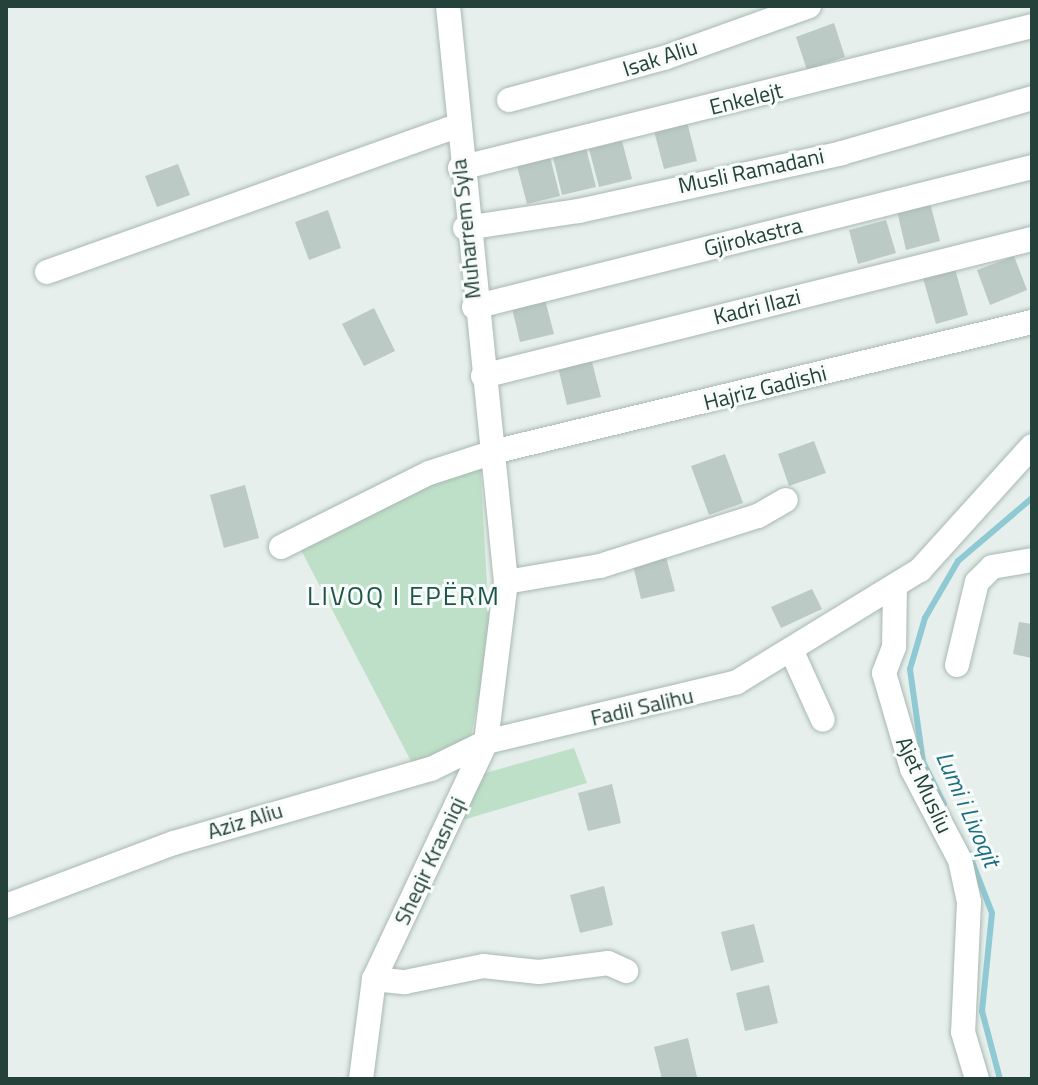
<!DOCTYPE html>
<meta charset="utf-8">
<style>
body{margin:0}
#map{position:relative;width:1038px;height:1085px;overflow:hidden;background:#e6efeb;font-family:"Titillium Web",sans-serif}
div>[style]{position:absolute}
.green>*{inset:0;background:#bfe0c8}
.stream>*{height:6px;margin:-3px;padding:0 3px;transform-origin:3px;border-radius:3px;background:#8ec9d4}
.building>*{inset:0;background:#bbcac4}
.roads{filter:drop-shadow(0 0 2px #a8b8b2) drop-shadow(0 0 2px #a8b8b2)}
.minor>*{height:24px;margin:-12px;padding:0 12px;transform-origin:12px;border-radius:12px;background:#fff}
span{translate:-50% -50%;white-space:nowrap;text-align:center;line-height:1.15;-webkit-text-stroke:6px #f7fbf9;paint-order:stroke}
.street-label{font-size:22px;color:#24423a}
.water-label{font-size:24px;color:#1c6f80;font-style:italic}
.quarter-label{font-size:26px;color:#1f5548;letter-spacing:2px}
.frame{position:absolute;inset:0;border:8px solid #24423a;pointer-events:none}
</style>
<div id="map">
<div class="green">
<div style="clip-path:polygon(480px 461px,490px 638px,470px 741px,413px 765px,300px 548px)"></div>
<div style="clip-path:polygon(574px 748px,587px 783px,456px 822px,478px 775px)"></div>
</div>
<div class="stream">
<div style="left:944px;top:804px;width:47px;rotate:-116.6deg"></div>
<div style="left:923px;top:762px;width:94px;rotate:-98deg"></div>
<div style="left:910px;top:669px;width:53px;rotate:-73.6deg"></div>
<div style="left:925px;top:618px;width:66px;rotate:-59.9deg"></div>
<div style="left:958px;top:561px;width:97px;rotate:-40.4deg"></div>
<div style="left:969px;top:854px;width:63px;rotate:68.7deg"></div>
<div style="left:992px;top:913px;width:99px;rotate:95.8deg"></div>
<div style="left:982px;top:1011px;width:70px;rotate:75.2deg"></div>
</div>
<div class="building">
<div style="clip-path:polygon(834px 23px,845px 57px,807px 70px,796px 37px)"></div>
<div style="clip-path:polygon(687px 122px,697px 161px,664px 169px,654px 131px)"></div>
<div style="clip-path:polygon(622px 141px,632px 179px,599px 187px,589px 149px)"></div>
<div style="clip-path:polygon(586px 148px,596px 187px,562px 195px,553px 157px)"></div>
<div style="clip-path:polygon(550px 157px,560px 196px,527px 204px,517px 166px)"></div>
<div style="clip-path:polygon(178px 164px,190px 195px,157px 207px,145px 176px)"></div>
<div style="clip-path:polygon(930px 203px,940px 241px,906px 250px,897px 211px)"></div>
<div style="clip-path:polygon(328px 210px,341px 248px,309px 260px,295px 222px)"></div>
<div style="clip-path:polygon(886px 220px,896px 253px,858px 264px,849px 230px)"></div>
<div style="clip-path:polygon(1014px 256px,1027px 290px,990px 305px,977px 270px)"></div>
<div style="clip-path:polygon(955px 269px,968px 315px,936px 324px,923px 278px)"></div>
<div style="clip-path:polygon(544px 296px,554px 334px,520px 342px,511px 304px)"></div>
<div style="clip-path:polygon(374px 308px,395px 351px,364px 366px,342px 324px)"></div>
<div style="clip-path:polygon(591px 358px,601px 397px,567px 405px,558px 367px)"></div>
<div style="clip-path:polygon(814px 441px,826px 473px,789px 486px,778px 454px)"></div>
<div style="clip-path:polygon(725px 454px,743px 503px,709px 515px,691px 466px)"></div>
<div style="clip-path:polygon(245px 485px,259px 538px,224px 548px,210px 495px)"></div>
<div style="clip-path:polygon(665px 553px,675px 591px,641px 599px,632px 561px)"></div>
<div style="clip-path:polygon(812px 589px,822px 609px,781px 628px,771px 607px)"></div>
<div style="clip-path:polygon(1019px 622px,1032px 624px,1032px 658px,1013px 654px)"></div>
<div style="clip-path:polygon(612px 784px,621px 823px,588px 831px,578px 793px)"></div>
<div style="clip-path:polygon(604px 886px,613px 925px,580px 933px,570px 895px)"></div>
<div style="clip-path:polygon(754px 924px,764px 962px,731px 971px,721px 932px)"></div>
<div style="clip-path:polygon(769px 985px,778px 1023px,745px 1031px,736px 993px)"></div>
<div style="clip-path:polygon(688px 1038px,697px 1077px,662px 1079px,654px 1047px)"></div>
</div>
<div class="roads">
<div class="minor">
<div style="left:509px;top:100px;width:161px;rotate:-15.2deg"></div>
<div style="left:664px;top:58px;width:154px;rotate:-19.7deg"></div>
<div style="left:460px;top:168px;width:589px;rotate:-13.94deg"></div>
<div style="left:465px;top:228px;width:115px;rotate:-8.5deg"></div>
<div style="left:579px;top:211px;width:269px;rotate:-12.4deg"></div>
<div style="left:842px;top:153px;width:198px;rotate:-16.1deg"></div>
<div style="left:47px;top:272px;width:435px;rotate:-19.6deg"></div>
<div style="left:474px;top:307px;width:575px;rotate:-14.08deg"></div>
<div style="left:483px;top:376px;width:566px;rotate:-14.01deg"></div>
<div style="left:281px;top:547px;width:165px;rotate:-26.6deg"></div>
<div style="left:429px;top:473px;width:71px;rotate:-17.9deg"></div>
<div style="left:497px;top:451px;width:550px;rotate:-13.56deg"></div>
<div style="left:506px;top:582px;width:95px;rotate:-9.7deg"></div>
<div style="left:600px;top:566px;width:166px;rotate:-17.6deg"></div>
<div style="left:758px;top:516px;width:32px;rotate:-30deg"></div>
<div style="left:895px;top:586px;width:61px;rotate:90.9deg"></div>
<div style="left:894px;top:647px;width:28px;rotate:111deg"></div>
<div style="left:884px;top:673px;width:100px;rotate:73.7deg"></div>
<div style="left:912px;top:769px;width:103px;rotate:62.2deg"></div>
<div style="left:960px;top:860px;width:43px;rotate:77.9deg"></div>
<div style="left:969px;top:902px;width:130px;rotate:92.6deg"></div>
<div style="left:963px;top:1032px;width:49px;rotate:73.4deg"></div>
<div style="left:793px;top:654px;width:72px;rotate:65.6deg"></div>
<div style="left:957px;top:665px;width:85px;rotate:-76.5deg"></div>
<div style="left:977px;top:582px;width:21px;rotate:-45deg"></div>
<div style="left:992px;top:567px;width:41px;rotate:-9.9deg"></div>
<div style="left:6px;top:906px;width:179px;rotate:-20.6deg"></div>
<div style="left:174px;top:843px;width:267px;rotate:-16.1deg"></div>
<div style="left:431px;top:769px;width:61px;rotate:-26.1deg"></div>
<div style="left:486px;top:742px;width:258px;rotate:-13.4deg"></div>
<div style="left:737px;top:682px;width:215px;rotate:-31.5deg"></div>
<div style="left:920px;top:570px;width:167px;rotate:-47.9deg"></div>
<div style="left:374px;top:979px;width:31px;rotate:6deg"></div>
<div style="left:405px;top:982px;width:80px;rotate:-11.6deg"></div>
<div style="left:483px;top:966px;width:56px;rotate:6.1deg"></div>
<div style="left:539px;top:972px;width:70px;rotate:-7.4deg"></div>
<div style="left:608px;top:963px;width:20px;rotate:24deg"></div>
<div style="left:361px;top:1079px;width:101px;rotate:-82.6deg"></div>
<div style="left:374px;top:979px;width:262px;rotate:-64.7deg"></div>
<div style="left:486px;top:742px;width:161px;rotate:-82.9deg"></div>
<div style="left:506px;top:582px;width:579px;rotate:-95.75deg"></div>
</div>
</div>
<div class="street-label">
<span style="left:660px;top:58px;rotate:-18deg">Isak Aliu</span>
<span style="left:746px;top:99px;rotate:-14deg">Enkelejt</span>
<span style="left:751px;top:171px;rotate:-12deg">Musli Ramadani</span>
<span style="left:466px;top:229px;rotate:-96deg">Muharrem Syla</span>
<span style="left:753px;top:237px;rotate:-14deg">Gjirokastra</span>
<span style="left:757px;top:307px;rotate:-14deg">Kadri Ilazi</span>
<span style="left:765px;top:388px;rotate:-14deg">Hajriz Gadishi</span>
<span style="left:642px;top:707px;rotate:-13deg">Fadil Salihu</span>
<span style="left:924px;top:785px;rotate:65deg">Ajet Musliu</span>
<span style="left:245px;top:821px;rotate:-17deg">Aziz Aliu</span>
<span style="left:430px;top:861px;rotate:-65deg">Sheqir Krasniqi</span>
</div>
<div class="water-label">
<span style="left:968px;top:809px;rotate:66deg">Lumi i Livoqit</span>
</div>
<div class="quarter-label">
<span style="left:404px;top:596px">LIVOQ I EPËRM</span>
</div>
<div class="frame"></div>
</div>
